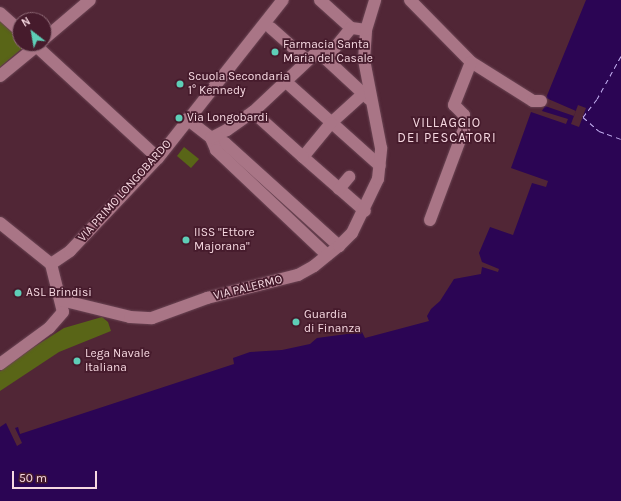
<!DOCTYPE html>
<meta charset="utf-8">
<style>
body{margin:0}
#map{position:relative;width:621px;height:501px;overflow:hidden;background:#512636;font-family:Karla,sans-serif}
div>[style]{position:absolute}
.green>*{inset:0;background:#596517}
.water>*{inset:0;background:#2b0554}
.pier>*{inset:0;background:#512636}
.ferry>*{height:1px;margin-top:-0.5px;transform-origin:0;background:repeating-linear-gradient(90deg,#c5b2f3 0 5px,transparent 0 9px)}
.roads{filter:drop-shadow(0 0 1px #6b4554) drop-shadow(0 0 1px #6b4554)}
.minor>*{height:12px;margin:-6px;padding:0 6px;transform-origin:6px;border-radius:6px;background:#a97586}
.dots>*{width:11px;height:11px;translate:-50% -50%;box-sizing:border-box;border:2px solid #461b2c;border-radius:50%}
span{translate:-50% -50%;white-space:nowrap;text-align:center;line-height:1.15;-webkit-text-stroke:3.5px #461b2c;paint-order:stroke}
.poi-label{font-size:12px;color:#f6d8e1}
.left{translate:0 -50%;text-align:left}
.street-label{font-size:12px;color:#f6d8e1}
.neighbourhood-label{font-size:13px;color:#f6d8e1;letter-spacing:1px}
.north{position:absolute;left:12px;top:12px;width:40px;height:40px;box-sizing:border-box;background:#461b2c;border:1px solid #8c6774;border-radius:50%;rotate:329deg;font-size:11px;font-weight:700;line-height:16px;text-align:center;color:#f6d8e1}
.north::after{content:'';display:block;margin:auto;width:14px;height:18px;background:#5eceb7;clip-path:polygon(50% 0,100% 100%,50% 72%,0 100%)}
.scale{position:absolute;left:12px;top:471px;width:85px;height:18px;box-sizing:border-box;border:2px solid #f6d8e1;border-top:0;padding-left:5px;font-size:12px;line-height:14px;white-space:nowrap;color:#f6d8e1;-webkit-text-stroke:3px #461b2c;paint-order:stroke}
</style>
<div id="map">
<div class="green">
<div style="clip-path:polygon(0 20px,20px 39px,20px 44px,26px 45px,0 67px)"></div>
<div style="clip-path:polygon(184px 147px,199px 159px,191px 168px,177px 156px)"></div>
<div style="clip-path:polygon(102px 317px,108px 322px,111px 331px,59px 352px,0 391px,0 371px,34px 347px,64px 328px)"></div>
</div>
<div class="water">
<div style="clip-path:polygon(586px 0,621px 0,621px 501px,0 501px,0 427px,6px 423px,17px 446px,22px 443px,15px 428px,18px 427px,20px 434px,234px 364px,233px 358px,250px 352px,282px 350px,310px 344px,317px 338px,362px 332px,365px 338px,429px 321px,427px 316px,431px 309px,440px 301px,454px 279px,481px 274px,482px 267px,498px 272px,499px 269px,482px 262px,479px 253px,490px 227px,513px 235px,532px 183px,546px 187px,548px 181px,511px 168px,531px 112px,566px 124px,568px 119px,542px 111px,545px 106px,574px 116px,576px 111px,546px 98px)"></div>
</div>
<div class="pier">
<div style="clip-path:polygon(578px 105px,586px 108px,579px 127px,571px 124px)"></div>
</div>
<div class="ferry">
<div style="left:621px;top:56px;width:49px;rotate:119.2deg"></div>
<div style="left:597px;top:99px;width:23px;rotate:128deg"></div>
<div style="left:583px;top:117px;width:21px;rotate:41deg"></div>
<div style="left:599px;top:131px;width:23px;rotate:20deg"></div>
</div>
<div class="roads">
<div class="minor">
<div style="left:320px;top:0;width:42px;rotate:42.1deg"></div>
<div style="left:410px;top:0;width:87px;rotate:45.5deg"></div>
<div style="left:471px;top:62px;width:73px;rotate:32.2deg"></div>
<div style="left:533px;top:101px;width:8px"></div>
<div style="left:0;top:13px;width:27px;rotate:42deg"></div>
<div style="left:271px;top:28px;width:48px;rotate:41.6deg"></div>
<div style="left:366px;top:30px;width:15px;rotate:-172deg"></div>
<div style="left:351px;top:28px;width:40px;rotate:129deg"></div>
<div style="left:326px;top:59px;width:59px;rotate:42.9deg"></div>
<div style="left:44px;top:39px;width:60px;rotate:-40.3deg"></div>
<div style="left:34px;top:44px;width:168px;rotate:42.6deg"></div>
<div style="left:0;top:76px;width:50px;rotate:-39.4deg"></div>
<div style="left:285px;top:81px;width:127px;rotate:41.8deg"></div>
<div style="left:363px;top:94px;width:43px;rotate:137.8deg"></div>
<div style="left:331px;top:123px;width:44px;rotate:129.5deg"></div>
<div style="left:303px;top:157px;width:82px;rotate:41.1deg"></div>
<div style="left:253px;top:112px;width:67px;rotate:42deg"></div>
<div style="left:187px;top:119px;width:31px;rotate:38deg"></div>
<div style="left:211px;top:138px;width:15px;rotate:20deg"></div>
<div style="left:225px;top:143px;width:154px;rotate:42.1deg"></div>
<div style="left:211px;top:138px;width:13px;rotate:67deg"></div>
<div style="left:216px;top:150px;width:153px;rotate:43.4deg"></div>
<div style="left:211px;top:138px;width:18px;rotate:-27deg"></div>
<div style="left:227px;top:130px;width:32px;rotate:-35deg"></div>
<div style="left:253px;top:112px;width:89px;rotate:-43.2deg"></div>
<div style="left:318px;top:51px;width:11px;rotate:45deg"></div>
<div style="left:339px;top:189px;width:16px;rotate:-50deg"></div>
<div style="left:430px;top:220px;width:97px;rotate:-69.5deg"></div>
<div style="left:464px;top:129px;width:14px;rotate:-90deg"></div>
<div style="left:464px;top:115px;width:14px;rotate:-135deg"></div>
<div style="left:454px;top:105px;width:46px;rotate:-68.4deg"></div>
<div style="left:0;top:223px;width:65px;rotate:38.8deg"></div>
<div style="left:51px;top:264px;width:49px;rotate:76deg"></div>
<div style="left:63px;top:312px;width:21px;rotate:131deg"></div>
<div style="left:49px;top:328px;width:61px;rotate:143.7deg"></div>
<div style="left:51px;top:264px;width:23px;rotate:-34deg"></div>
<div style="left:70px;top:251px;width:128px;rotate:-46.6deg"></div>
<div style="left:158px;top:158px;width:201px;rotate:-51.7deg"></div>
<div style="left:61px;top:300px;width:71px;rotate:13.8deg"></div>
<div style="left:130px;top:317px;width:22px;rotate:3deg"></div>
<div style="left:152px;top:318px;width:59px;rotate:-20deg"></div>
<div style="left:207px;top:298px;width:94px;rotate:-14.2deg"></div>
<div style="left:298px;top:275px;width:18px;rotate:-29deg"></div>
<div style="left:314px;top:266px;width:32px;rotate:-39deg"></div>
<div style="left:339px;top:246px;width:18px;rotate:-45deg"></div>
<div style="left:352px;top:233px;width:60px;rotate:-64.3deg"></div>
<div style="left:378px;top:179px;width:31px;rotate:-84deg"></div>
<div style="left:381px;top:148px;width:90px;rotate:-100.9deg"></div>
<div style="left:364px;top:60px;width:30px;rotate:-86deg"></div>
<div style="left:366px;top:30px;width:31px;rotate:-73deg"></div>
</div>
</div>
<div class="dots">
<div style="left:275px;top:52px;background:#5eceb7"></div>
<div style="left:180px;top:84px;background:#5eceb7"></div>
<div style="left:179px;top:118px;background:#5eceb7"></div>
<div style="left:186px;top:240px;background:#5eceb7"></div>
<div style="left:18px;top:293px;background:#5eceb7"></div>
<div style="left:296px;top:322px;background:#5eceb7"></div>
<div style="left:77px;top:361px;background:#5eceb7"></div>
</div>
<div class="poi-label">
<span class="left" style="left:283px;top:52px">Farmacia Santa<br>Maria del Casale</span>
<span class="left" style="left:188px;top:84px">Scuola Secondaria<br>1° Kennedy</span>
<span class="left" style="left:187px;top:118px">Via Longobardi</span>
<span class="left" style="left:194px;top:240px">IISS "Ettore<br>Majorana"</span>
<span class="left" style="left:26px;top:293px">ASL Brindisi</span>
<span class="left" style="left:304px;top:322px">Guardia<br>di Finanza</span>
<span class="left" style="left:85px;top:361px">Lega Navale<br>Italiana</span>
</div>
<div class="street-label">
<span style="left:125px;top:191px;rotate:-48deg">VIA PRIMO LONGOBARDO</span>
<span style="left:248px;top:288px;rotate:-14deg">VIA PALERMO</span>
</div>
<div class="neighbourhood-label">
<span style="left:447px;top:131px">VILLAGGIO<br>DEI PESCATORI</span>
</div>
<div class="north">N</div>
<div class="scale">50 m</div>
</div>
